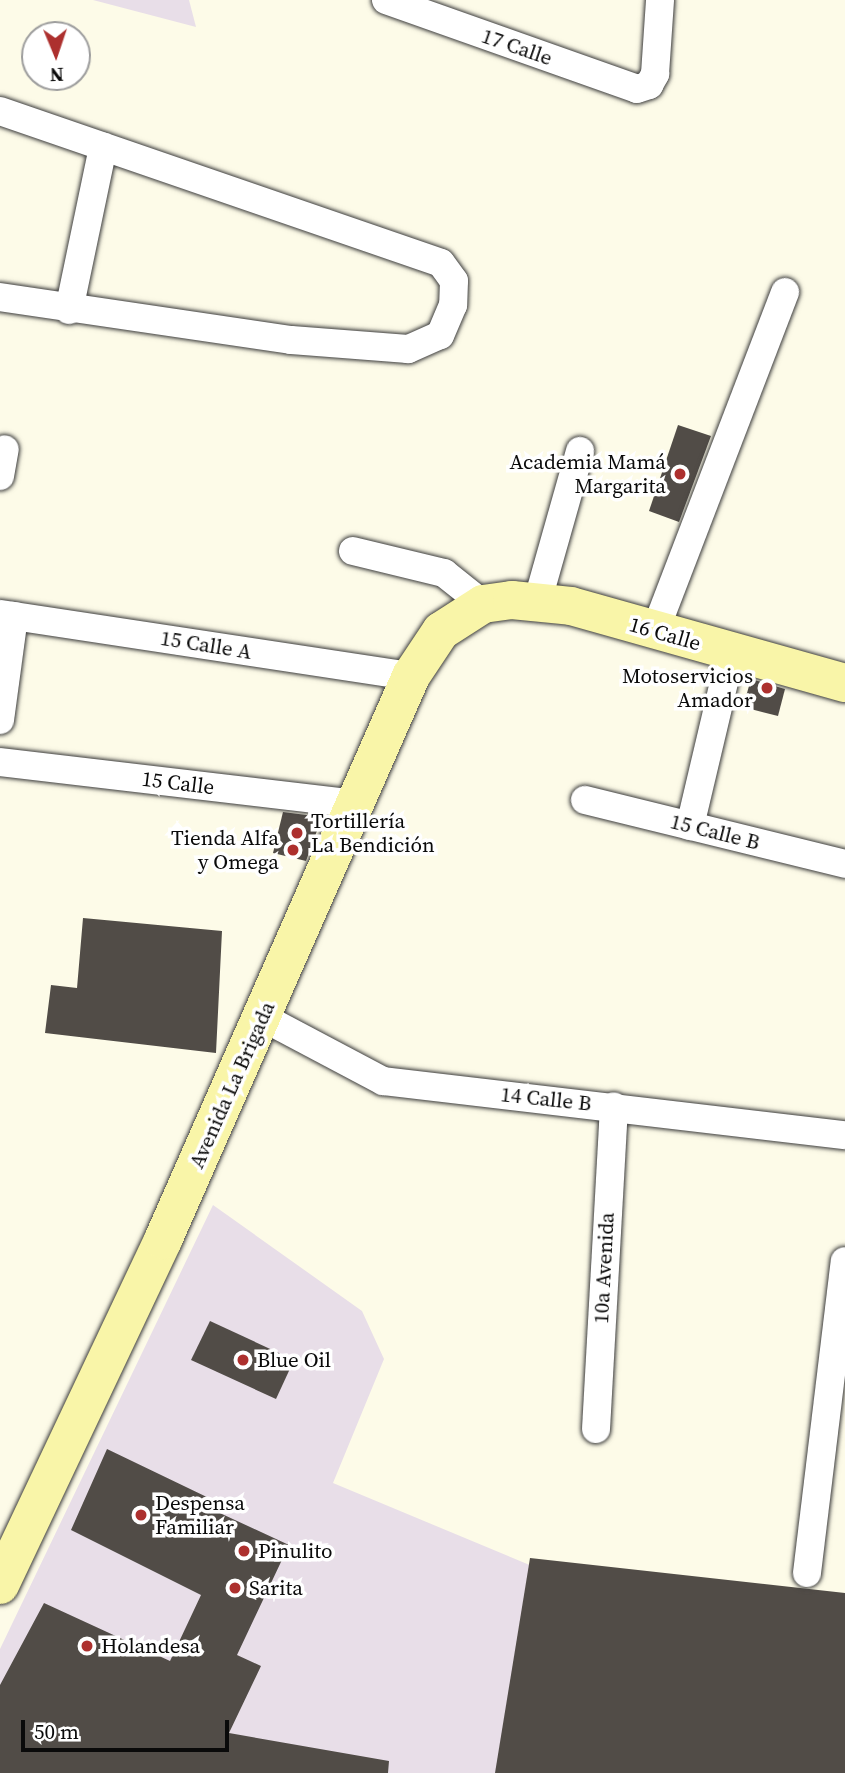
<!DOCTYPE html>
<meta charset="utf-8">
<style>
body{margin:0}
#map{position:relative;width:845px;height:1773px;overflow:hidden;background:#fdfbe8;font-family:"Source Serif 4",serif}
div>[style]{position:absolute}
.industrial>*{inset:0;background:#e8dee8}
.building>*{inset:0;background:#514c47}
.roads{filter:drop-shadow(0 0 2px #3d3d3d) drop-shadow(0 0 2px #3d3d3d)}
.minor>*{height:28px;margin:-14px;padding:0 14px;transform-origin:14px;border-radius:14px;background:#fff}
.secondary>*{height:38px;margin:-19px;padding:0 19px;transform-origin:19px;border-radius:19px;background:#f9f5a8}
.dots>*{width:19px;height:19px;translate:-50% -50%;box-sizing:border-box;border:4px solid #fff;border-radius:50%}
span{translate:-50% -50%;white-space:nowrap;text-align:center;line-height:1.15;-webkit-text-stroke:7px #fff;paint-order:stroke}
.street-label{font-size:21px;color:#0a0a0a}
.poi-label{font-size:21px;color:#0a0a0a}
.right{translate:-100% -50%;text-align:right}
.left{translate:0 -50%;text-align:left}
.north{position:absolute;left:21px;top:21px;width:70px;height:70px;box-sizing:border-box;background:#fff;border:2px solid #9d9d9d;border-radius:50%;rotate:178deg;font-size:19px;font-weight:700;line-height:28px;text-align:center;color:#0a0a0a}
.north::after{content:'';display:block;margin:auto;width:24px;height:32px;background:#ad302e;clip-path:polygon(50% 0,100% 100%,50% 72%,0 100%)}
.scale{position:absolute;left:21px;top:1720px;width:208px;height:32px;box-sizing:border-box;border:4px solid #0a0a0a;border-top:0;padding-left:9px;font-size:21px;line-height:24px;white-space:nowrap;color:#0a0a0a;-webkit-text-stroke:5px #fff;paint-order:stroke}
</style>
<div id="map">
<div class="industrial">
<div style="clip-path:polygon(93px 0,189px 0,196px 27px)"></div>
<div style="clip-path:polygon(213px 1205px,362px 1311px,384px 1359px,333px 1483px,544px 1571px,845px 1773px,0 1773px,0 1649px)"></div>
</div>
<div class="building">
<div style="clip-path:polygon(678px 425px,711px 436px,679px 522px,649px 511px)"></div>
<div style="clip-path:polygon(751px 679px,785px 689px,778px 716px,743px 707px)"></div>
<div style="clip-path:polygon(283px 812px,322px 817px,306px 861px,273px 853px)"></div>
<div style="clip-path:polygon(83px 918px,222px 931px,216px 1053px,45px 1033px,51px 985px,77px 988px)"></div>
<div style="clip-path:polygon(210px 1321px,294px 1360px,276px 1399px,191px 1360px)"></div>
<div style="clip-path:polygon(107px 1449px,213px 1500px,209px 1508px,289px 1545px,237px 1655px,261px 1666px,229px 1733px,389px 1761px,388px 1773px,0 1773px,0 1685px,44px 1603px,170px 1661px,201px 1595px,71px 1530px)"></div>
<div style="clip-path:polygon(530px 1558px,845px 1593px,845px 1773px,495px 1773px)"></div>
</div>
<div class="roads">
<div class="minor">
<div style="left:386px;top:0;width:266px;rotate:19.5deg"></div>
<div style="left:637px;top:89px;width:13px;rotate:-18deg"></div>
<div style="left:649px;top:85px;width:13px;rotate:-61deg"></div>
<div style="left:655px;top:74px;width:74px;rotate:-86.1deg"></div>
<div style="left:0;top:111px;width:466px;rotate:19deg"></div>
<div style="left:441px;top:263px;width:22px;rotate:54deg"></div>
<div style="left:454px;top:281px;width:24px;rotate:92deg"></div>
<div style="left:453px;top:305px;width:33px;rotate:113deg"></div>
<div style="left:440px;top:335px;width:35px;rotate:156deg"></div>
<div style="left:408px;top:349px;width:117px;rotate:-175.6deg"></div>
<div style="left:291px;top:340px;width:294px;rotate:-171.6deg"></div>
<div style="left:69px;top:310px;width:167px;rotate:-78.2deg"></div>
<div style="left:0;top:476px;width:27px;rotate:-80deg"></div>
<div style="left:353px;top:551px;width:94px;rotate:13.6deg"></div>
<div style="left:444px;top:573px;width:50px;rotate:38.5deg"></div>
<div style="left:537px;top:603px;width:158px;rotate:-74.2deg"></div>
<div style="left:0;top:614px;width:416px;rotate:8.6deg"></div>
<div style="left:655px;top:631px;width:363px;rotate:-69deg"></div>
<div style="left:0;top:720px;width:105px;rotate:-82.3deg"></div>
<div style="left:0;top:762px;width:357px;rotate:6.7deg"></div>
<div style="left:585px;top:800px;width:268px;rotate:13.8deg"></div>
<div style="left:690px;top:826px;width:179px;rotate:-76.7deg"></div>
<div style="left:262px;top:1017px;width:137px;rotate:27.9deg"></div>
<div style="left:383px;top:1081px;width:465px;rotate:6.7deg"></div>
<div style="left:596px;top:1429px;width:323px;rotate:-86.8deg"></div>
<div style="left:807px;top:1573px;width:314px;rotate:-83.1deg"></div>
</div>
<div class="secondary">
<div style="left:0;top:1585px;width:382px;rotate:-64.7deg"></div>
<div style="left:163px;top:1240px;width:616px;rotate:-66.26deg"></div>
<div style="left:411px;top:676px;width:54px;rotate:-56.3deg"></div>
<div style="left:441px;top:631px;width:50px;rotate:-32.7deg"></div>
<div style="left:483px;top:604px;width:29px;rotate:-8deg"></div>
<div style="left:512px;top:600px;width:59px;rotate:5.8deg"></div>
<div style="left:571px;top:606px;width:285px;rotate:15.7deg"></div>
</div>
</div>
<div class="dots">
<div style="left:680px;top:474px;background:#ad302e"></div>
<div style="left:767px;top:688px;background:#ad302e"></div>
<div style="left:297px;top:833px;background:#ad302e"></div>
<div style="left:293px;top:850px;background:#ad302e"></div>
<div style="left:243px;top:1360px;background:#ad302e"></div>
<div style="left:141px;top:1515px;background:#ad302e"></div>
<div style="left:244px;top:1551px;background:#ad302e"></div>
<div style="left:235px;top:1588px;background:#ad302e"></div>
<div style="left:87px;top:1646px;background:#ad302e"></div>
</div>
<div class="street-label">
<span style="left:517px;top:47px;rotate:19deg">17 Calle</span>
<span style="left:665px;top:634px;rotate:16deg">16 Calle</span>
<span style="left:206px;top:645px;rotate:9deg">15 Calle A</span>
<span style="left:178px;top:783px;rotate:7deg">15 Calle</span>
<span style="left:715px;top:832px;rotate:14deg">15 Calle B</span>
<span style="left:232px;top:1085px;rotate:-66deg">Avenida La Brigada</span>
<span style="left:546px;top:1099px;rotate:6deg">14 Calle B</span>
<span style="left:604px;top:1268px;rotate:-87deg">10a Avenida</span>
</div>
<div class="poi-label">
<span class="right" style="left:666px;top:474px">Academia Mamá<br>Margarita</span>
<span class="right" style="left:753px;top:688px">Motoservicios<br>Amador</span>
<span class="left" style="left:311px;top:833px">Tortillería<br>La Bendición</span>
<span class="right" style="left:279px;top:850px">Tienda Alfa<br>y Omega</span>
<span class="left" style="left:257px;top:1360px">Blue Oil</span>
<span class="left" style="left:155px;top:1515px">Despensa<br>Familiar</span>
<span class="left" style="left:258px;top:1551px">Pinulito</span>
<span class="left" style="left:249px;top:1588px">Sarita</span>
<span class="left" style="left:101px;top:1646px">Holandesa</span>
</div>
<div class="north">N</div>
<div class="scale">50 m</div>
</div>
